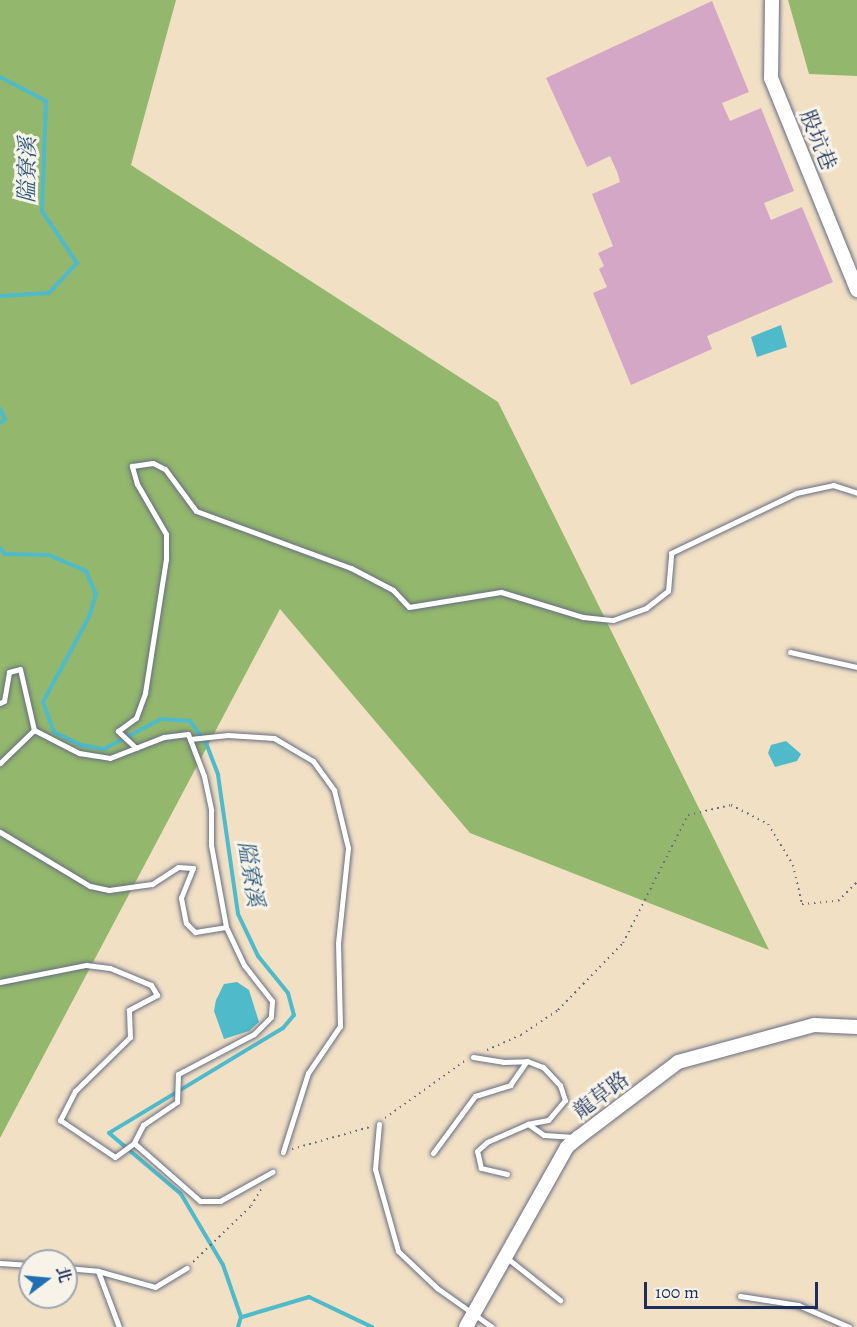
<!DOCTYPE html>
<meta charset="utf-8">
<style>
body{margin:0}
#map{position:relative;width:857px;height:1327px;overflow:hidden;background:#f2e0c5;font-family:Alegreya,"Noto Serif TC",serif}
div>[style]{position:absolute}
.forest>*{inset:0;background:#93b76c}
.water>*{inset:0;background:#4ebaca}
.stream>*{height:4px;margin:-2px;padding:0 2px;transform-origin:2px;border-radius:2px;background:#4ebaca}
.building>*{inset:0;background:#d4a7c6}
.path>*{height:2px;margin-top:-1px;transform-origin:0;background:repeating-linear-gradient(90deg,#666d82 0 1.5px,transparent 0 6px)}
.roads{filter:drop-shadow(0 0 2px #666d82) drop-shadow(0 0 2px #666d82)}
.service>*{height:5px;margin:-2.5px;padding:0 2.5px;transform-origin:2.5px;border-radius:2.5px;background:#fff}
.tertiary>*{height:14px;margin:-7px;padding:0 7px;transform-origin:7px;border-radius:7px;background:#fff}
span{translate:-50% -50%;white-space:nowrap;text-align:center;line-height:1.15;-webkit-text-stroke:6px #f7f3e8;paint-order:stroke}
.street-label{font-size:21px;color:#1b2f5e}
.water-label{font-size:22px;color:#2a597e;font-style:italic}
.north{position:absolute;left:18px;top:1249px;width:60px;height:60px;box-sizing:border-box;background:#f7f3e8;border:2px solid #9fa5b1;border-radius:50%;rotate:74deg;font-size:16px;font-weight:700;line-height:24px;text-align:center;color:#1b2f5e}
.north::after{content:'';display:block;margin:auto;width:21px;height:27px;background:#1f6fb2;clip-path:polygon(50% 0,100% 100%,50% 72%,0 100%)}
.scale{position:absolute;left:644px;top:1282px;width:174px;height:27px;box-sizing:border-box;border:3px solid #1b2f5e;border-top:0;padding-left:8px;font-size:18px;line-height:21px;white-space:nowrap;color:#1b2f5e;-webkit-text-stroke:4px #f7f3e8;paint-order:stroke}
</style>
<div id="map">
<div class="forest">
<div style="clip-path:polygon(0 0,176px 0,131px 165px,498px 402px,769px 950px,470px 833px,280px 609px,0 1138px)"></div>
<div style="clip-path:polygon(788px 0,857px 0,857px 76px,809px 74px)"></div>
</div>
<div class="water">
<div style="clip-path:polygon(781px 325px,787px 347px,757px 357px,751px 337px)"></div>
<div style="clip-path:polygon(786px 741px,801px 754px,797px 761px,775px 767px,768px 753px,771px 745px)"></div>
<div style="clip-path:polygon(237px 982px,249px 990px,259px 1022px,249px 1031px,224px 1039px,214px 1011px,216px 1000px,224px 984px)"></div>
</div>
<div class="stream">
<div style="left:0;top:77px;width:52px;rotate:27.6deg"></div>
<div style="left:46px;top:101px;width:110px;rotate:92.1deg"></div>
<div style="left:42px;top:211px;width:63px;rotate:56.1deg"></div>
<div style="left:77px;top:263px;width:41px;rotate:133deg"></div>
<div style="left:49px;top:293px;width:49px;rotate:176.5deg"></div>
<div style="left:0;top:409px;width:11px;rotate:63deg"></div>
<div style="left:5px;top:419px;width:6px;rotate:141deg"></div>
<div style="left:0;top:548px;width:8px;rotate:50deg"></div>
<div style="left:5px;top:554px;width:44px;rotate:1.3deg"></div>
<div style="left:49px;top:555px;width:40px;rotate:23.4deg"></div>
<div style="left:86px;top:571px;width:25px;rotate:67deg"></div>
<div style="left:96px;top:594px;width:24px;rotate:107deg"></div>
<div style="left:89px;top:617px;width:97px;rotate:118.4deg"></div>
<div style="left:43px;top:702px;width:32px;rotate:70deg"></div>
<div style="left:54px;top:732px;width:30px;rotate:26deg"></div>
<div style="left:81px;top:745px;width:23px;rotate:10deg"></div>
<div style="left:104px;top:749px;width:64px;rotate:-27.8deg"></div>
<div style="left:161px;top:719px;width:29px;rotate:4deg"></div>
<div style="left:190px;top:721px;width:27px;rotate:54deg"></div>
<div style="left:206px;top:743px;width:34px;rotate:69deg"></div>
<div style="left:218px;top:775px;width:140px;rotate:81.8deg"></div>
<div style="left:238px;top:914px;width:47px;rotate:64.5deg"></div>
<div style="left:258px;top:956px;width:48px;rotate:51deg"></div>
<div style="left:288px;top:993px;width:23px;rotate:75deg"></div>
<div style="left:294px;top:1015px;width:17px;rotate:130deg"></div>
<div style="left:283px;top:1028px;width:203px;rotate:148.9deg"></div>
<div style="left:109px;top:1133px;width:94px;rotate:40.3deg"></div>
<div style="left:181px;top:1194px;width:82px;rotate:59.4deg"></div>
<div style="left:223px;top:1265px;width:55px;rotate:70.9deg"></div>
<div style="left:241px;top:1317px;width:10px;rotate:107deg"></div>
<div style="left:242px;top:1317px;width:70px;rotate:-16.6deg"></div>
<div style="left:309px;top:1297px;width:70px;rotate:25.5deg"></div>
</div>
<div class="building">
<div style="clip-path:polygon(712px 1px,749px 92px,722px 103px,730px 121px,761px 108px,794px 191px,764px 203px,771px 220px,802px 207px,833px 282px,707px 336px,712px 349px,631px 385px,593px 293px,607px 287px,599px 269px,604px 266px,598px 253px,613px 246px,592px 194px,620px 182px,618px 174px,610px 156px,587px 167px,546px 78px)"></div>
</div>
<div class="path">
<div style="left:487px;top:1050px;width:37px;rotate:-24deg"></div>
<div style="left:521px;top:1035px;width:45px;rotate:-34deg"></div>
<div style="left:558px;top:1010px;width:93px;rotate:-45.9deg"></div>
<div style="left:623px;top:943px;width:144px;rotate:-63.1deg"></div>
<div style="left:688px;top:815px;width:44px;rotate:-13.1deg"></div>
<div style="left:731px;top:805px;width:42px;rotate:27.2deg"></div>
<div style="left:768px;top:824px;width:48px;rotate:58.6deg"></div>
<div style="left:793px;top:865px;width:40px;rotate:77deg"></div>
<div style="left:802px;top:904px;width:36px;rotate:-5deg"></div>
<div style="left:838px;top:901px;width:27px;rotate:-45deg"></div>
<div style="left:385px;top:1118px;width:100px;rotate:-35.6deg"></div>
<div style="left:292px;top:1149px;width:81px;rotate:-15.8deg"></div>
<div style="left:193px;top:1262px;width:81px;rotate:-44deg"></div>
<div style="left:251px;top:1206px;width:21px;rotate:-59deg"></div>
</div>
<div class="roads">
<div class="service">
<div style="left:790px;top:652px;width:69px;rotate:12.6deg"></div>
<div style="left:0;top:703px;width:4px;rotate:-27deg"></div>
<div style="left:4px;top:701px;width:29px;rotate:-80deg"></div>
<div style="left:9px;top:672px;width:11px;rotate:-15deg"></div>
<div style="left:20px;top:669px;width:63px;rotate:77.1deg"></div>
<div style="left:34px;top:730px;width:51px;rotate:27.1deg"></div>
<div style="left:79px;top:753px;width:31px;rotate:9deg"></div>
<div style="left:110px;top:758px;width:58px;rotate:-21.3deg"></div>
<div style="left:164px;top:737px;width:24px;rotate:-7deg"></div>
<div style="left:188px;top:734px;width:45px;rotate:69.1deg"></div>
<div style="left:204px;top:776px;width:35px;rotate:78deg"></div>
<div style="left:211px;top:810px;width:35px;rotate:90deg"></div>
<div style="left:211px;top:845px;width:83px;rotate:79.6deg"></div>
<div style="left:226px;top:927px;width:42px;rotate:64.7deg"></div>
<div style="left:244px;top:965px;width:46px;rotate:52.1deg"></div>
<div style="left:272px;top:1001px;width:16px;rotate:94deg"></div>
<div style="left:271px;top:1017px;width:24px;rotate:135deg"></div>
<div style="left:254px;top:1034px;width:86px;rotate:152.2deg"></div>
<div style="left:178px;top:1074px;width:28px;rotate:92deg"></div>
<div style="left:177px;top:1102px;width:41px;rotate:145.9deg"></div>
<div style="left:143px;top:1125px;width:20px;rotate:117deg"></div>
<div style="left:134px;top:1143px;width:88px;rotate:41.3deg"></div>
<div style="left:200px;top:1201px;width:20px"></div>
<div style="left:220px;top:1201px;width:60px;rotate:-29.1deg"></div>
<div style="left:190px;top:739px;width:38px;rotate:-6deg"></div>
<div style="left:228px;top:735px;width:46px;rotate:3.7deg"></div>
<div style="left:274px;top:738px;width:45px;rotate:30.5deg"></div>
<div style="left:313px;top:761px;width:36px;rotate:54deg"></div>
<div style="left:334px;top:790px;width:60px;rotate:76.4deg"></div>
<div style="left:348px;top:848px;width:96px;rotate:96deg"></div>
<div style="left:338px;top:943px;width:83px;rotate:88.6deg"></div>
<div style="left:340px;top:1026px;width:57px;rotate:124.2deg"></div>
<div style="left:308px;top:1073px;width:83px;rotate:107.6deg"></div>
<div style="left:136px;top:748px;width:25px;rotate:-137deg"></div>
<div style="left:118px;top:731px;width:22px;rotate:-36deg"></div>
<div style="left:136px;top:718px;width:27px;rotate:-70deg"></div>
<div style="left:145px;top:693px;width:136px;rotate:-81.1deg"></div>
<div style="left:166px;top:559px;width:25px;rotate:-90deg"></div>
<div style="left:166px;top:534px;width:58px;rotate:-120.1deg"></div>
<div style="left:137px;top:484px;width:19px;rotate:-106deg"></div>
<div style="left:132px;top:466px;width:21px;rotate:-8deg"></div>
<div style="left:153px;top:463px;width:13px;rotate:27deg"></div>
<div style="left:165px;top:469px;width:52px;rotate:53.6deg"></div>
<div style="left:196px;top:511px;width:165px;rotate:20.2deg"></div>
<div style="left:351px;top:568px;width:47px;rotate:27.6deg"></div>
<div style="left:393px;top:590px;width:23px;rotate:47deg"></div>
<div style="left:409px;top:607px;width:93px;rotate:-9.3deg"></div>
<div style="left:501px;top:592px;width:86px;rotate:17deg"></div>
<div style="left:583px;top:617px;width:30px;rotate:6deg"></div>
<div style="left:613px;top:620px;width:35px;rotate:-20deg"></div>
<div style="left:646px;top:608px;width:28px;rotate:-38deg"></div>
<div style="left:668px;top:591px;width:38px;rotate:-85deg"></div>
<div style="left:671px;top:553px;width:139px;rotate:-25.6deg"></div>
<div style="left:796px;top:493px;width:38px;rotate:-12deg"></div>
<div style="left:833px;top:485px;width:25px;rotate:18deg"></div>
<div style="left:0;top:763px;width:47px;rotate:-44.1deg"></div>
<div style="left:0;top:832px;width:105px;rotate:31deg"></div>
<div style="left:90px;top:886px;width:19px;rotate:12deg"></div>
<div style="left:109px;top:890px;width:43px;rotate:-7.9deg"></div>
<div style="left:152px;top:884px;width:31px;rotate:-33deg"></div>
<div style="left:178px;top:867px;width:15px;rotate:4deg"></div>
<div style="left:193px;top:868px;width:32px;rotate:112deg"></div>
<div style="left:181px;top:898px;width:25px;rotate:79deg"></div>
<div style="left:186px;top:923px;width:13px;rotate:45deg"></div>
<div style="left:195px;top:932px;width:31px;rotate:-9deg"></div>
<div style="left:0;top:982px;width:88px;rotate:-11.2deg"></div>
<div style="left:86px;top:965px;width:24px;rotate:7deg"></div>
<div style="left:110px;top:968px;width:44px;rotate:22.5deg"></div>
<div style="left:151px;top:985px;width:12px;rotate:59deg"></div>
<div style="left:157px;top:995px;width:32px;rotate:152deg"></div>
<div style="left:129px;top:1010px;width:27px;rotate:88deg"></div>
<div style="left:130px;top:1037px;width:77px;rotate:135.5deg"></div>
<div style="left:75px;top:1091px;width:33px;rotate:117deg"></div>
<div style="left:60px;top:1120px;width:66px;rotate:33.9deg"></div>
<div style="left:115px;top:1157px;width:24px;rotate:-36deg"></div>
<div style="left:473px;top:1057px;width:30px;rotate:9deg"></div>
<div style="left:503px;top:1062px;width:24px;rotate:-2deg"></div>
<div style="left:527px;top:1061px;width:17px;rotate:21deg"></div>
<div style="left:543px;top:1067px;width:25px;rotate:47deg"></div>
<div style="left:560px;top:1085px;width:16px;rotate:72deg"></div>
<div style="left:565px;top:1100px;width:26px;rotate:130deg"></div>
<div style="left:548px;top:1120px;width:20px;rotate:169deg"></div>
<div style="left:528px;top:1124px;width:19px;rotate:35deg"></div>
<div style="left:544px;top:1135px;width:30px;rotate:4deg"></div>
<div style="left:379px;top:1124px;width:45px;rotate:95.1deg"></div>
<div style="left:375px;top:1169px;width:85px;rotate:74.3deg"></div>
<div style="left:398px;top:1251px;width:54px;rotate:43.5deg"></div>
<div style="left:437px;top:1288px;width:67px;rotate:35.3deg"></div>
<div style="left:433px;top:1153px;width:71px;rotate:-53.6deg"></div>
<div style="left:475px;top:1096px;width:37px;rotate:-17deg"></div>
<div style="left:510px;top:1085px;width:29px;rotate:-55deg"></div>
<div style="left:507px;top:1174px;width:27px;rotate:-167deg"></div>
<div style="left:481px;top:1168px;width:17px;rotate:-103deg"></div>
<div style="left:477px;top:1151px;width:13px;rotate:-42deg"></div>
<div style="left:487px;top:1142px;width:45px;rotate:-23.7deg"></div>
<div style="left:507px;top:1258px;width:68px;rotate:38.4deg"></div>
<div style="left:0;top:1263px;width:30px;rotate:4deg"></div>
<div style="left:66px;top:1268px;width:32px;rotate:5deg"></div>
<div style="left:740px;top:1296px;width:59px;rotate:8.8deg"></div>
<div style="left:798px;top:1305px;width:56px;rotate:23.3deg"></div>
<div style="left:119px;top:1327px;width:60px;rotate:-110.6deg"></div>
<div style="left:98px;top:1271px;width:59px;rotate:15.7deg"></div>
<div style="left:155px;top:1287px;width:37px;rotate:-31deg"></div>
</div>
<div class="tertiary">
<div style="left:772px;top:0;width:78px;rotate:90.7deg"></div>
<div style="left:771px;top:78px;width:229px;rotate:67.9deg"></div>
<div style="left:466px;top:1327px;width:206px;rotate:-60.7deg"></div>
<div style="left:567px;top:1147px;width:16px;rotate:-40deg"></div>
<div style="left:579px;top:1137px;width:124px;rotate:-37.1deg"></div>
<div style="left:678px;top:1062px;width:141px;rotate:-15.2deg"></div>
<div style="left:814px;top:1025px;width:43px;rotate:2.7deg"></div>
</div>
</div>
<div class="street-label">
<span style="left:818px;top:140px;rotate:68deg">股坑巷</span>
<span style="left:601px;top:1095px;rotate:-37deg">龍草路</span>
</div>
<div class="water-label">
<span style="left:28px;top:170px;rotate:-89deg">隘寮溪</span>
<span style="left:250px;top:874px;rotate:81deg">隘寮溪</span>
</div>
<div class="north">北</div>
<div class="scale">100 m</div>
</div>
